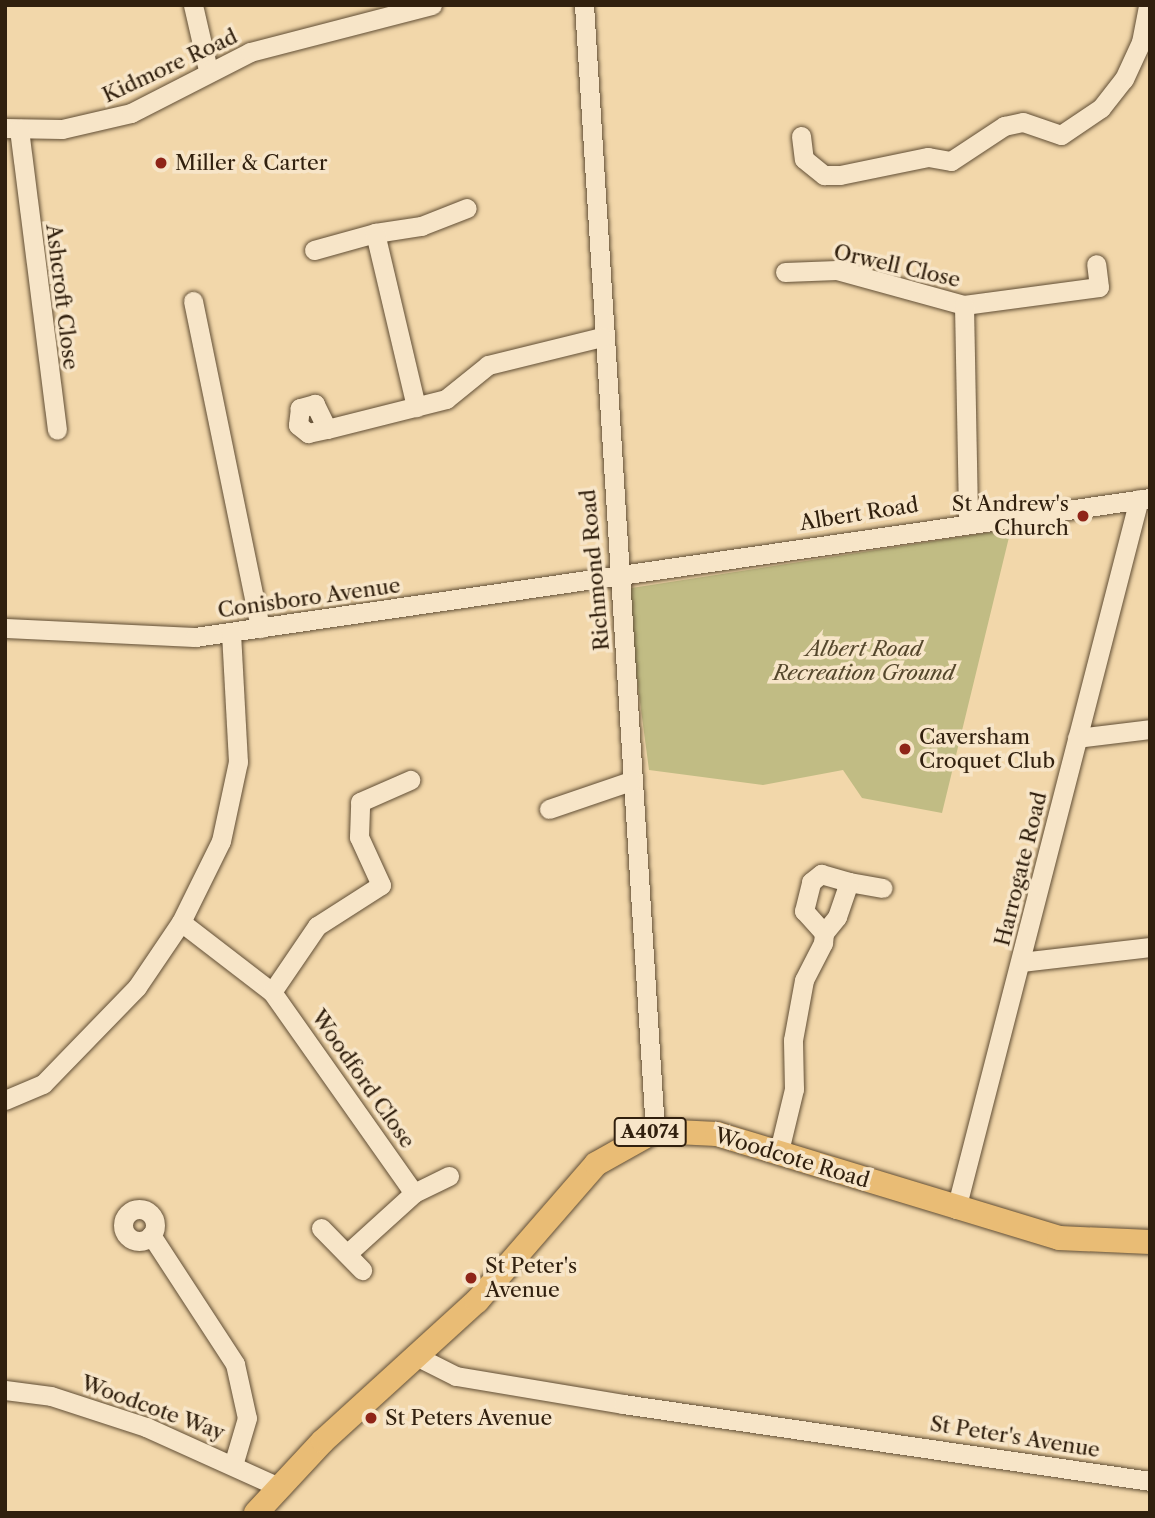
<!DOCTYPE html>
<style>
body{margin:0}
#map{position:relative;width:1155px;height:1518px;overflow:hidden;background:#f2d7aa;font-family:"Libre Caslon Text",serif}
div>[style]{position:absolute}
.green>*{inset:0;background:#c1bc84}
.roads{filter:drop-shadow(0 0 2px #614e35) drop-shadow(0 0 2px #614e35)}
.minor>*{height:19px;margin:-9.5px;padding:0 9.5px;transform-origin:9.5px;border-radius:9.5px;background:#f7e5c8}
.minor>.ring{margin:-9.5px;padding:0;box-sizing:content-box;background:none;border:19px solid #f7e5c8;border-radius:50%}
.major>*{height:24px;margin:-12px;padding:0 12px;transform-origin:12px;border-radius:12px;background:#e9bc75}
.dots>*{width:19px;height:19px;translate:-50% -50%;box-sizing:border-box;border:4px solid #f7e5c8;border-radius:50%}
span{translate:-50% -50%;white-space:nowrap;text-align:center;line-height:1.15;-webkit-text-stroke:7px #f7e5c8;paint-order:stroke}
.shield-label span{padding:2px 5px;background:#f7e5c8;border:2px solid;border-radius:5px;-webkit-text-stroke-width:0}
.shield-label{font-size:19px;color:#31200e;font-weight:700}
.street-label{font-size:21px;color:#31200e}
.poi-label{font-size:21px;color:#31200e}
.left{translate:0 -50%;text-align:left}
.right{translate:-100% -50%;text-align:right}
.park-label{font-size:21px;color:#55472c;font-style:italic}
.frame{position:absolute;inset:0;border:7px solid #31200e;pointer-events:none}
</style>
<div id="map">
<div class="green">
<div style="clip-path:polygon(1011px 529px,942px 813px,862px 798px,843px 770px,763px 785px,649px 770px,625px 589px)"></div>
</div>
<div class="roads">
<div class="minor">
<div style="left:193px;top:5px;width:67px;rotate:77deg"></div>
<div style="left:584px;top:5px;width:1128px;rotate:86.39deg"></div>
<div style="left:5px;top:128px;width:57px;rotate:1deg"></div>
<div style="left:62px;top:129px;width:71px;rotate:-13.1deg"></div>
<div style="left:131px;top:113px;width:134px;rotate:-27.1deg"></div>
<div style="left:250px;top:52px;width:188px;rotate:-14.5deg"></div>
<div style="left:19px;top:129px;width:303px;rotate:82.8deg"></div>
<div style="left:801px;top:136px;width:23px;rotate:83deg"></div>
<div style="left:804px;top:159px;width:26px;rotate:39deg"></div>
<div style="left:824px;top:175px;width:16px"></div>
<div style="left:840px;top:175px;width:90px;rotate:-11.6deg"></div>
<div style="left:928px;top:157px;width:23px;rotate:10deg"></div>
<div style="left:951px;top:161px;width:64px;rotate:-33.4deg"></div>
<div style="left:1004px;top:126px;width:19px;rotate:-12deg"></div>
<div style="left:1023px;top:122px;width:40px;rotate:18.9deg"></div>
<div style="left:1061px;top:135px;width:48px;rotate:-34deg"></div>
<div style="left:1101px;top:108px;width:37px;rotate:-52deg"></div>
<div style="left:1124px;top:79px;width:41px;rotate:-65.3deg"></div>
<div style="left:1141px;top:42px;width:38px;rotate:-79deg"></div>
<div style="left:375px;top:233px;width:47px;rotate:-8.7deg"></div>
<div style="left:421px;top:226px;width:49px;rotate:-21.4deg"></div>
<div style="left:314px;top:250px;width:63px;rotate:-15.6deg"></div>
<div style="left:375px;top:233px;width:179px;rotate:76.7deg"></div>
<div style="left:785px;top:272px;width:52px;rotate:-2.2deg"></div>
<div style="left:837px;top:270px;width:132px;rotate:15.4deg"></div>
<div style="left:964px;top:305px;width:136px;rotate:-7.6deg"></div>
<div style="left:1099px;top:287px;width:23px;rotate:-97deg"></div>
<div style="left:193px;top:301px;width:334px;rotate:78.4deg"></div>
<div style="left:964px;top:305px;width:216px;rotate:88.9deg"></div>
<div style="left:327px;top:429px;width:28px;rotate:-116deg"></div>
<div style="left:315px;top:404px;width:16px;rotate:165deg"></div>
<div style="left:300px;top:408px;width:17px;rotate:97deg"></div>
<div style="left:298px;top:425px;width:13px;rotate:39deg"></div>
<div style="left:308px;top:433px;width:19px;rotate:-12deg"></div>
<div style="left:327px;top:429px;width:123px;rotate:-14.1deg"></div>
<div style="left:446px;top:399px;width:54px;rotate:-39deg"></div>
<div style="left:488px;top:365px;width:117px;rotate:-13.8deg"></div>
<div style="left:5px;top:628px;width:190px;rotate:2.7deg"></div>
<div style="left:195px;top:637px;width:965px;rotate:-8.28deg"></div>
<div style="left:1077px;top:738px;width:74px;rotate:-7deg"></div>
<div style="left:549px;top:809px;width:87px;rotate:-18.9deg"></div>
<div style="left:849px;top:882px;width:34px;rotate:10deg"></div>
<div style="left:181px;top:922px;width:115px;rotate:37.6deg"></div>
<div style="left:272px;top:992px;width:246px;rotate:54.8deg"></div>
<div style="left:414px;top:1193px;width:39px;rotate:-26deg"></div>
<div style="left:1021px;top:962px;width:130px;rotate:-6.6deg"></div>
<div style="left:272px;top:992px;width:80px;rotate:-55.7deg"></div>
<div style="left:317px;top:926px;width:76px;rotate:-32.6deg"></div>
<div style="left:381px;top:885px;width:53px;rotate:-114.6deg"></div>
<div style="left:359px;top:837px;width:35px;rotate:-88deg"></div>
<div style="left:360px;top:802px;width:55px;rotate:-23.7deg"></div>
<div style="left:5px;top:1100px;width:41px;rotate:-22.8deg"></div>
<div style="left:43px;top:1084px;width:135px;rotate:-45.9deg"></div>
<div style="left:137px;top:987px;width:78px;rotate:-55.9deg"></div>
<div style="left:181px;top:922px;width:90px;rotate:-63.7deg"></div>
<div style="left:221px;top:841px;width:81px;rotate:-77.9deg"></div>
<div style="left:238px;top:762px;width:129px;rotate:-93.1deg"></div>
<div style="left:779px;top:1151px;width:64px;rotate:-76.4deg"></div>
<div style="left:794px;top:1089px;width:49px;rotate:-91.2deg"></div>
<div style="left:793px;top:1040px;width:61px;rotate:-79.6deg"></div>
<div style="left:804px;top:980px;width:42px;rotate:-62.8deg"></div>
<div style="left:823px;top:943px;width:10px;rotate:-84deg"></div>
<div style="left:824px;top:933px;width:30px;rotate:-132deg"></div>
<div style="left:804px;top:911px;width:30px;rotate:-76deg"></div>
<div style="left:811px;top:882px;width:13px;rotate:-39deg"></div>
<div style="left:821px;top:874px;width:29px;rotate:16deg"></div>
<div style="left:849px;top:882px;width:37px;rotate:109deg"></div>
<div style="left:837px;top:917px;width:21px;rotate:129deg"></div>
<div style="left:956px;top:1209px;width:733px;rotate:-75.55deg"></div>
<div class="ring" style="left:123px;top:1209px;width:13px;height:13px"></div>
<div style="left:321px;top:1228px;width:59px;rotate:45.7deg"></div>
<div style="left:151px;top:1235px;width:154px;rotate:56.9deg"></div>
<div style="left:235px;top:1364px;width:55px;rotate:77.5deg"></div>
<div style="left:247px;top:1418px;width:46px;rotate:106.5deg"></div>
<div style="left:349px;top:1252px;width:88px;rotate:-42.2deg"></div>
<div style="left:420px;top:1358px;width:40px;rotate:26.6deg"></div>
<div style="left:456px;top:1376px;width:169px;rotate:9.5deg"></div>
<div style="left:623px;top:1404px;width:533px;rotate:8.31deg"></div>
<div style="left:5px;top:1390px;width:46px;rotate:7.4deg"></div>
<div style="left:51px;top:1396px;width:100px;rotate:18.1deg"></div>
<div style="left:146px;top:1427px;width:146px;rotate:24.3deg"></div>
</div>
<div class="major">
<div style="left:256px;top:1513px;width:98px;rotate:-47.1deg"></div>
<div style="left:323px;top:1441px;width:208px;rotate:-42.3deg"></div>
<div style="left:477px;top:1301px;width:181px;rotate:-49deg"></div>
<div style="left:596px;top:1164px;width:68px;rotate:-29.2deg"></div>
<div style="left:655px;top:1131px;width:62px;rotate:2.8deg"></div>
<div style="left:717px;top:1134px;width:357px;rotate:16.9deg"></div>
<div style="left:1059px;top:1238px;width:91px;rotate:2.5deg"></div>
</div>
</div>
<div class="dots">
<div style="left:161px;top:163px;background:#8f2418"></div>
<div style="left:1083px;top:516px;background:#8f2418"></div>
<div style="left:905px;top:749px;background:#8f2418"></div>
<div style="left:471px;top:1278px;background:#8f2418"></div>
<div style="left:371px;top:1418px;background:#8f2418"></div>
</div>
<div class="shield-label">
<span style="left:650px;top:1132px">A4074</span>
</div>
<div class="street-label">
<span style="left:170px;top:66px;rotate:-25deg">Kidmore Road</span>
<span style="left:897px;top:266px;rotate:13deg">Orwell Close</span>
<span style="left:62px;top:297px;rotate:83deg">Ashcroft Close</span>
<span style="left:859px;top:514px;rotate:-9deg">Albert Road</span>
<span style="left:595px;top:570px;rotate:-95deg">Richmond Road</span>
<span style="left:309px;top:598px;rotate:-8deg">Conisboro Avenue</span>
<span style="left:1021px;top:869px;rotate:-76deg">Harrogate Road</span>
<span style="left:363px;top:1079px;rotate:55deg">Woodford Close</span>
<span style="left:792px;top:1158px;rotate:17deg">Woodcote Road</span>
<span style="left:153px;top:1408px;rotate:20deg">Woodcote Way</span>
<span style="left:1015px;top:1437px;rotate:9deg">St Peter's Avenue</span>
</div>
<div class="poi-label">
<span class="left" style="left:175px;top:163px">Miller &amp; Carter</span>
<span class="right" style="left:1069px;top:516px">St Andrew's<br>Church</span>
<span class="left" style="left:919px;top:749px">Caversham<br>Croquet Club</span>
<span class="left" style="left:485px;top:1278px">St Peter's<br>Avenue</span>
<span class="left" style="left:385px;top:1418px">St Peters Avenue</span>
</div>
<div class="park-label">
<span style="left:864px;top:661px">Albert Road<br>Recreation Ground</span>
</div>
<div class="frame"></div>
</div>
